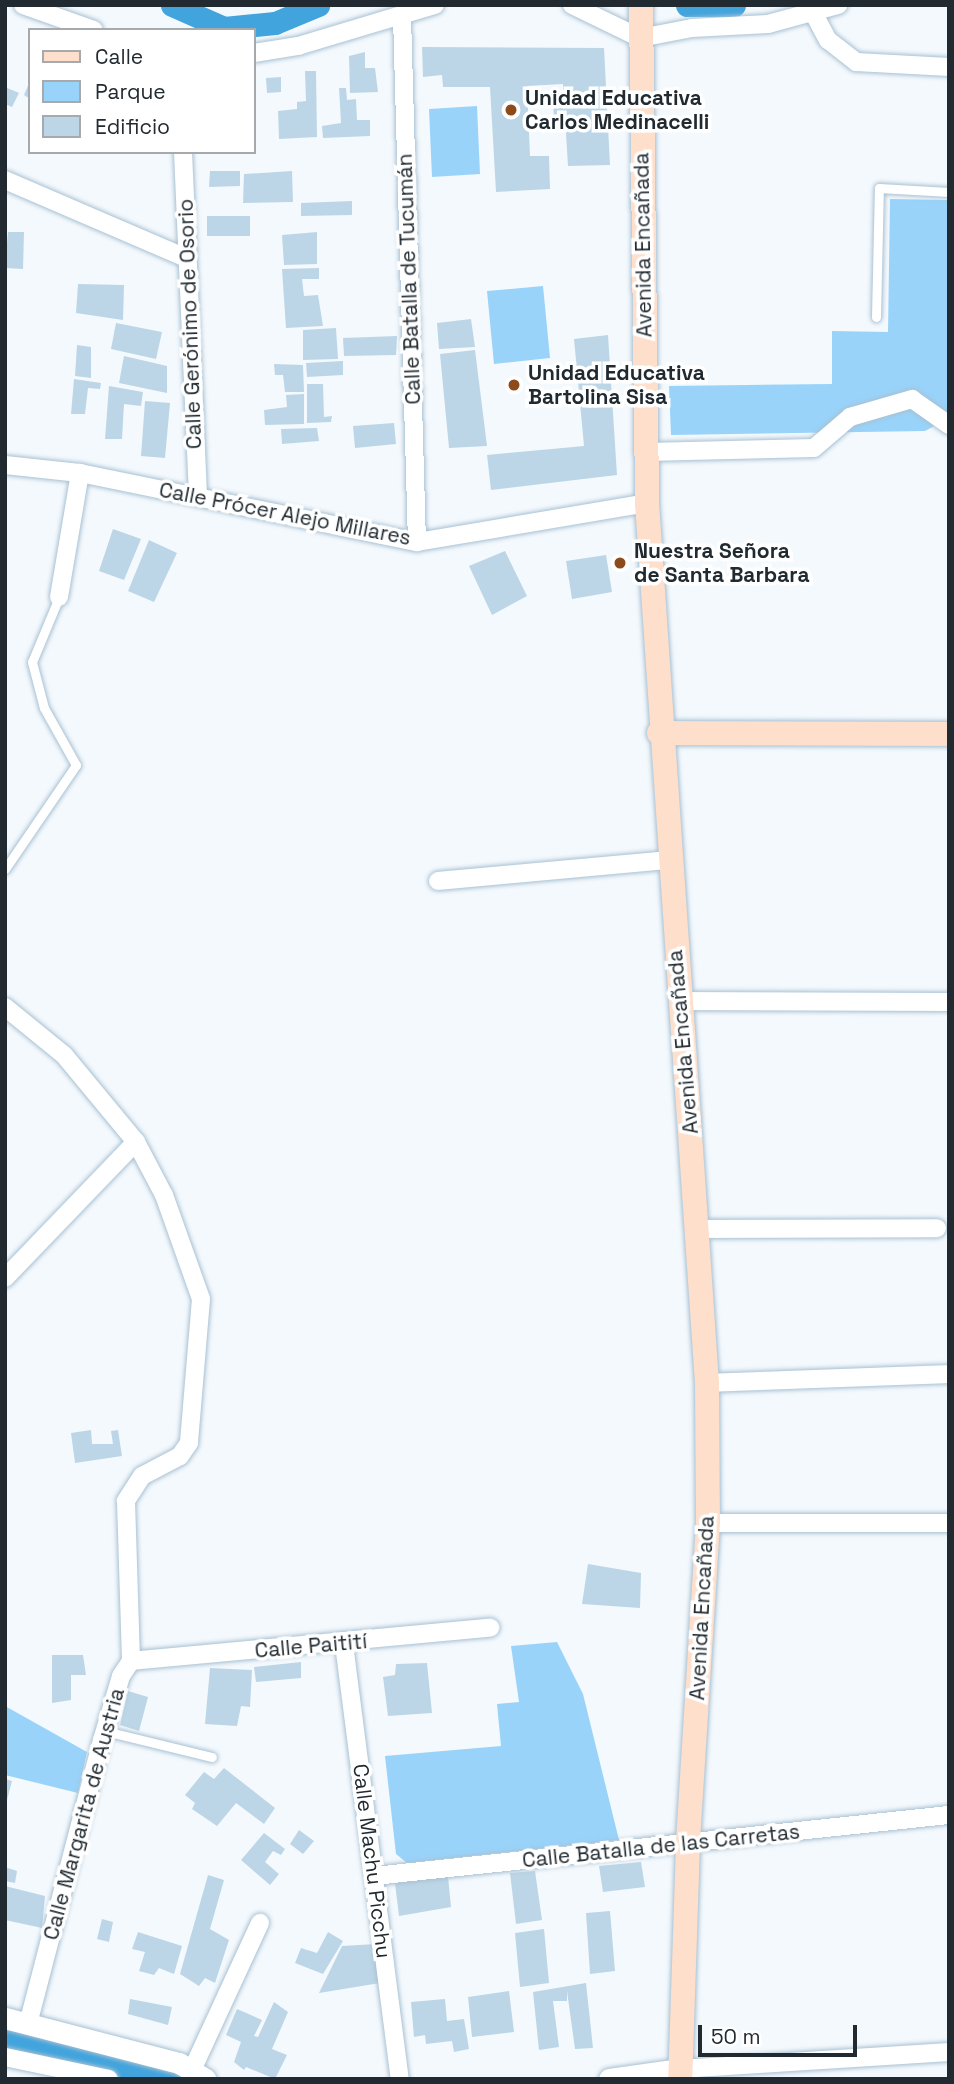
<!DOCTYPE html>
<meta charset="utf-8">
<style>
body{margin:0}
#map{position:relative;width:954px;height:2084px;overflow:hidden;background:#f4f9fd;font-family:"Space Grotesk",sans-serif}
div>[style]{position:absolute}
.green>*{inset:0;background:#99d3fa}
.canal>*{height:23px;margin:-11.5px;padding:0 11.5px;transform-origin:11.5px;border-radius:11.5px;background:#41a4dd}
.building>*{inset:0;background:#bcd6e7}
.roads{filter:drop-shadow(0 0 2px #a8c1d3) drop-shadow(0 0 2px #a8c1d3)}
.service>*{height:9px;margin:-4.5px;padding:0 4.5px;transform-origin:4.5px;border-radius:4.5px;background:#fff}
.minor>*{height:18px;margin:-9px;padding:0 9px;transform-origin:9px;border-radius:9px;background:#fff}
.tertiary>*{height:21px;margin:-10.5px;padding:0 10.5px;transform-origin:10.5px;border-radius:10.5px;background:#fff}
.secondary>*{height:24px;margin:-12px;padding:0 12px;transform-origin:12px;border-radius:12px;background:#fddfcc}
.dots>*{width:19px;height:19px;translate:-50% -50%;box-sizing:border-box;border:4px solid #fff;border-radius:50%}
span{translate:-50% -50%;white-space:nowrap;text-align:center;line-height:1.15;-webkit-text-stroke:7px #fff;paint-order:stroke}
.poi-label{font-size:21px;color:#202a30;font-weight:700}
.left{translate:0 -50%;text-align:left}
.street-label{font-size:21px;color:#202a30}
.frame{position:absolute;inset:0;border:7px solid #202a30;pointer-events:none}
.legend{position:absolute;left:28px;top:28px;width:228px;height:126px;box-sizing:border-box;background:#fff;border:2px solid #a6aaac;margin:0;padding:9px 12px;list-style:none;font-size:21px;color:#202a30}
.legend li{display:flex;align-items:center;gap:14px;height:35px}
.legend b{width:35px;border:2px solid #a6aaac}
.scale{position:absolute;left:698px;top:2025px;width:159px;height:32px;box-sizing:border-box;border:4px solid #202a30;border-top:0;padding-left:9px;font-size:21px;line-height:24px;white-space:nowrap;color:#202a30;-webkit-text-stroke:5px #fff;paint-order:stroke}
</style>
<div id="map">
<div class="green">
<div style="clip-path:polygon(477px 106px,480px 174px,432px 177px,429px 109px)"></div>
<div style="clip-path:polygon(890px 199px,949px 200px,949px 418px,925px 431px,671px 435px,669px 386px,832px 384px,832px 331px,888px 332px)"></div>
<div style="clip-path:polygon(543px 286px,550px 358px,494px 364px,487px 291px)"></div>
<div style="clip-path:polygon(557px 1642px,583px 1694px,619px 1840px,407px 1863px,396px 1854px,385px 1756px,501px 1746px,497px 1704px,519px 1702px,511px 1646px)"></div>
<div style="clip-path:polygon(5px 1706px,87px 1752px,78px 1793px,5px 1775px)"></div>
</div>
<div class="canal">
<div style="left:172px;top:5px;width:57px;rotate:23.9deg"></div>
<div style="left:224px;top:28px;width:51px;rotate:-5.6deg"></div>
<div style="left:275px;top:23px;width:47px;rotate:-22.7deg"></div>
<div style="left:687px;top:5px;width:47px"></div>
<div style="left:5px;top:2037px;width:178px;rotate:13.6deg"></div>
</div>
<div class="building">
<div style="clip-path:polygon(422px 47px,604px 48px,610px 165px,568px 166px,565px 117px,554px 118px,553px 103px,563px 103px,563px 84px,527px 86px,530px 156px,549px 156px,550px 189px,496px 192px,490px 87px,443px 87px,442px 75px,423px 77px)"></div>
<div style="clip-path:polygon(365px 52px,365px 68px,375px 68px,378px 92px,350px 93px,349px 56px)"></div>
<div style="clip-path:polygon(305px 71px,316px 71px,317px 137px,279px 139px,278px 111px,297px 109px,297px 102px,306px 101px)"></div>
<div style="clip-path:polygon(281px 77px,281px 92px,267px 93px,266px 78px)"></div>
<div style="clip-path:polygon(30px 81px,30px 99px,24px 95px)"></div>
<div style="clip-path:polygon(5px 87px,19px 93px,12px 107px,5px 104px)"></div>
<div style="clip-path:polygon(339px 88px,346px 88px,347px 100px,356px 99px,357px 120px,370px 120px,370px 136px,323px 138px,322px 126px,341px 123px)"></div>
<div style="clip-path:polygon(210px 171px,240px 171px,240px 186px,209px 187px)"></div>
<div style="clip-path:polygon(292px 171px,293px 202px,243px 203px,244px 174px)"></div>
<div style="clip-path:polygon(352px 201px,352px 215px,301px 216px,301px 203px)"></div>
<div style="clip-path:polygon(207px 216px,250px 216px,250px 236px,207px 236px)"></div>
<div style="clip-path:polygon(8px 232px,24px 232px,23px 269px,5px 268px)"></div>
<div style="clip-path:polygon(317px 232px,317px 264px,284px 265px,282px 235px)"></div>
<div style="clip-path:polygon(319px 268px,319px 279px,302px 279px,304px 296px,318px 295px,323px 326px,286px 328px,282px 269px)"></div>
<div style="clip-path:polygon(78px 284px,124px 285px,123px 320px,76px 313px)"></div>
<div style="clip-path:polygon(471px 319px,475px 347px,439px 349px,437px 323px)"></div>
<div style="clip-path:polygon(116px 323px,162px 332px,156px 359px,111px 349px)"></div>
<div style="clip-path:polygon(336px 328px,338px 359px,303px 360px,303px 330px)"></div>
<div style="clip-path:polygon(608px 335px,617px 475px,491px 490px,487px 455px,584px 446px,574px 339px)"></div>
<div style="clip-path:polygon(397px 336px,396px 355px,344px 356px,343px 338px)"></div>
<div style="clip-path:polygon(77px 345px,91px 347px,91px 378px,75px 376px)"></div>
<div style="clip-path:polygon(475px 350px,487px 446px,449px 448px,440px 354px)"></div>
<div style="clip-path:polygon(124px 356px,167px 366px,167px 393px,119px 383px)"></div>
<div style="clip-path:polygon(343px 361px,343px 375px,307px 377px,306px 363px)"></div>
<div style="clip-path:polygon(274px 364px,303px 365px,304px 392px,285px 392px,283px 375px,275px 375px)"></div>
<div style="clip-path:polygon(74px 379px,101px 383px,100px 389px,88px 388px,85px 414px,71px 414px)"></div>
<div style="clip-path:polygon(307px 384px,323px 384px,324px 417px,332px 416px,331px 422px,307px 423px)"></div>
<div style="clip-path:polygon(109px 386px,143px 392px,141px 406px,124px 404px,122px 439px,105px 439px)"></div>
<div style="clip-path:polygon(304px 394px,304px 424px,265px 425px,264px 410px,287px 407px,286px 395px)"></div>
<div style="clip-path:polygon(145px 401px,170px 403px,165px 458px,141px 456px)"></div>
<div style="clip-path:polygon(394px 423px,396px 444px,355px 448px,353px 426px)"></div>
<div style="clip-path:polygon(317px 428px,319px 441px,282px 444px,281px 429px)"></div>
<div style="clip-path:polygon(113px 529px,141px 539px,124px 580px,99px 571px)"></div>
<div style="clip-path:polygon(149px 540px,177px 553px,154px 602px,128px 591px)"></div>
<div style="clip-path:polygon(505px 551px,527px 596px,492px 615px,469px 566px)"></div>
<div style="clip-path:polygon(606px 555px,612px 592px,572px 599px,566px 561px)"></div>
<div style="clip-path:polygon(91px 1430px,92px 1444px,113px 1444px,111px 1431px,118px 1430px,122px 1456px,75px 1463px,71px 1433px)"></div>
<div style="clip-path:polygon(588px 1564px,641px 1573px,640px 1608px,582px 1604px)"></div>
<div style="clip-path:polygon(52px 1655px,83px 1655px,86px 1675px,71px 1675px,71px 1700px,52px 1703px)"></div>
<div style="clip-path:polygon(301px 1662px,301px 1678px,256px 1682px,254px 1667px)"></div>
<div style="clip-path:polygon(427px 1663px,432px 1713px,388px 1716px,383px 1677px,395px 1675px,396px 1664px)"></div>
<div style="clip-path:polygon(210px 1668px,252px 1670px,250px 1707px,241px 1706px,237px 1726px,205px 1724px)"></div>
<div style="clip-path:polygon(128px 1691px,148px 1697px,139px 1731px,120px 1725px)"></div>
<div style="clip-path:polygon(224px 1768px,275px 1808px,264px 1824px,236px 1803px,217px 1826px,192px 1809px,195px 1803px,185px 1795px,204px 1772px,214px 1779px)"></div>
<div style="clip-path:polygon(5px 1779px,12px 1781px,6px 1804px,5px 1804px)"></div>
<div style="clip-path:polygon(299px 1830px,314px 1841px,303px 1854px,290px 1844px)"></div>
<div style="clip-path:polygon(264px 1833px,285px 1849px,281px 1855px,273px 1851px,265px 1862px,279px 1874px,270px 1885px,241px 1860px)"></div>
<div style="clip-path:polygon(641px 1862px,645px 1887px,603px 1892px,599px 1866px)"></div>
<div style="clip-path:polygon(5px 1867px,17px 1871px,15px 1883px,5px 1881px)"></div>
<div style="clip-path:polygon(535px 1871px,542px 1920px,516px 1924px,510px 1873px)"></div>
<div style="clip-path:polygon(208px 1875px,224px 1880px,210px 1929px,229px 1940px,215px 1983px,205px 1978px,199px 1986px,180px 1974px)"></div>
<div style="clip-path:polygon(448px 1876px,451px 1907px,399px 1916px,395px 1883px)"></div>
<div style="clip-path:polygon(5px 1886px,45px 1896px,42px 1928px,5px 1920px)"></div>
<div style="clip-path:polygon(610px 1911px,615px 1971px,590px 1974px,586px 1913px)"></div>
<div style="clip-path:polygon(102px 1919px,113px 1922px,109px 1942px,97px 1939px)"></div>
<div style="clip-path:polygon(544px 1929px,549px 1983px,520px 1987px,515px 1933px)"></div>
<div style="clip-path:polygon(138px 1932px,182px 1946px,174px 1974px,159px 1968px,154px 1975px,139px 1971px,145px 1952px,132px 1949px)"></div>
<div style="clip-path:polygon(328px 1932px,343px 1941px,323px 1974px,295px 1963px,301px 1948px,317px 1953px)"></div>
<div style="clip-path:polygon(376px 1944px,380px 1983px,319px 1993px,342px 1946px)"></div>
<div style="clip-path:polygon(586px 1983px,593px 2048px,575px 2049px,567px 1991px,567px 2001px,553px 2001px,559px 2047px,539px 2050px,533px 1992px)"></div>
<div style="clip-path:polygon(509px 1991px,514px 2032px,472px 2037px,468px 1997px)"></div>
<div style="clip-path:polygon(130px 1999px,172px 2007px,168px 2025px,128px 2014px)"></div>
<div style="clip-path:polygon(445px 1999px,447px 2021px,464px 2019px,469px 2049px,454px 2052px,452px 2041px,426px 2044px,425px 2035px,414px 2037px,411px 2002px)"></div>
<div style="clip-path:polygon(274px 2002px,288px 2012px,272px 2049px,287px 2055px,275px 2079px,246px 2067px,244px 2070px,234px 2062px,241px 2042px,226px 2035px,237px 2009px,262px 2020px,254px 2036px,258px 2037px)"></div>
</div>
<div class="roads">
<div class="service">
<div style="left:876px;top:317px;width:129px;rotate:-88.7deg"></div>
<div style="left:879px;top:188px;width:70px;rotate:3.3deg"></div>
<div style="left:5px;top:869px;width:126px;rotate:-55.7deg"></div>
<div style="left:76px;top:765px;width:65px;rotate:-119.3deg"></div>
<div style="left:44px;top:708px;width:48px;rotate:-104.6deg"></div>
<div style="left:32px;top:662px;width:70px;rotate:-67.4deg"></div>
<div style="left:105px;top:1731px;width:110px;rotate:13.7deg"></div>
</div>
<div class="minor">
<div style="left:23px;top:5px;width:75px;rotate:19.4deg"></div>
<div style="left:572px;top:5px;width:76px;rotate:25.9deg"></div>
<div style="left:640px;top:38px;width:53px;rotate:-10.9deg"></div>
<div style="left:692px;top:28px;width:76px;rotate:-3deg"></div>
<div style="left:768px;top:24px;width:73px;rotate:-15.2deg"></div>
<div style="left:814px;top:14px;width:30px;rotate:62deg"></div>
<div style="left:828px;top:40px;width:36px;rotate:38deg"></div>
<div style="left:856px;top:62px;width:93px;rotate:3.1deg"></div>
<div style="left:402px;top:16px;width:526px;rotate:88.37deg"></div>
<div style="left:254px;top:53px;width:45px;rotate:-9deg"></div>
<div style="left:298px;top:46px;width:143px;rotate:-16.7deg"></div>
<div style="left:183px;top:152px;width:344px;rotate:87.5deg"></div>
<div style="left:5px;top:180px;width:197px;rotate:23.3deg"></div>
<div style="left:646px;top:452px;width:168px;rotate:-1.4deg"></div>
<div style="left:814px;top:448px;width:48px;rotate:-40.7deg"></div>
<div style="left:850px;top:417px;width:65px;rotate:-16.2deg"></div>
<div style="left:912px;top:399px;width:45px;rotate:35.1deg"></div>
<div style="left:5px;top:465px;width:75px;rotate:6.1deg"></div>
<div style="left:80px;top:473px;width:344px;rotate:11.6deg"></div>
<div style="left:417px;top:542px;width:233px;rotate:-9.6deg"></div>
<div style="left:59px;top:597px;width:126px;rotate:-80.4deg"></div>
<div style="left:438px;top:881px;width:232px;rotate:-5.2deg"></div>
<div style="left:679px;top:1001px;width:270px;rotate:0.2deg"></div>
<div style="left:5px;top:1007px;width:76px;rotate:39.1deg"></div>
<div style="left:64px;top:1055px;width:113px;rotate:50.4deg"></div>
<div style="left:136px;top:1142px;width:60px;rotate:62.2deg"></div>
<div style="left:164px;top:1195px;width:110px;rotate:70.4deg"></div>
<div style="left:201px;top:1299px;width:144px;rotate:94.8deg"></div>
<div style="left:189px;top:1443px;width:16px;rotate:125deg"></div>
<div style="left:180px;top:1456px;width:43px;rotate:152.2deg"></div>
<div style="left:142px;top:1476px;width:30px;rotate:123deg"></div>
<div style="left:126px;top:1501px;width:160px;rotate:88.2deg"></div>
<div style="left:131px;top:1661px;width:18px;rotate:124deg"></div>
<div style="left:121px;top:1676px;width:67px;rotate:106.5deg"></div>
<div style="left:102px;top:1740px;width:293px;rotate:104.6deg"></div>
<div style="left:698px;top:1229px;width:239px;rotate:-0.2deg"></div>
<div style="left:5px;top:1278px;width:189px;rotate:-46.1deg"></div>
<div style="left:707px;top:1383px;width:242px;rotate:-2.1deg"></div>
<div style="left:708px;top:1523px;width:241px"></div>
<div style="left:344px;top:1644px;width:439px;rotate:82.7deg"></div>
<div style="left:131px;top:1661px;width:361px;rotate:-5.3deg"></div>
<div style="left:374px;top:1876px;width:578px;rotate:-6.06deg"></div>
<div style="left:5px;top:2057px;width:106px;rotate:11.9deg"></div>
<div style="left:193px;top:2068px;width:160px;rotate:-65.2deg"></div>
<div style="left:680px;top:2069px;width:270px;rotate:-3.6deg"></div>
</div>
<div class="tertiary">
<div style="left:5px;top:2018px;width:180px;rotate:14.5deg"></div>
<div style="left:179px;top:2063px;width:31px;rotate:31deg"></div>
<div style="left:609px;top:2079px;width:72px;rotate:-8deg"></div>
</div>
<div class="secondary">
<div style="left:641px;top:5px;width:498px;rotate:89.3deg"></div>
<div style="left:647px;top:503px;width:882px;rotate:86.1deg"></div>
<div style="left:707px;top:1383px;width:140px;rotate:89.6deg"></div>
<div style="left:708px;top:1523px;width:322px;rotate:93.6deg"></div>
<div style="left:688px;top:1844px;width:235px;rotate:91.9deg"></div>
<div style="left:659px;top:733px;width:290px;rotate:0.2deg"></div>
</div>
</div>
<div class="dots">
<div style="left:511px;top:110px;background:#8d4a1b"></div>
<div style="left:514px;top:385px;background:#8d4a1b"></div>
<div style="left:620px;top:563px;background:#8d4a1b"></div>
</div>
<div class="poi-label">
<span class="left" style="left:525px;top:110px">Unidad Educativa<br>Carlos Medinacelli</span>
<span class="left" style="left:528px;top:385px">Unidad Educativa<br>Bartolina Sisa</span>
<span class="left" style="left:634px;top:563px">Nuestra Señora<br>de Santa Barbara</span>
</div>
<div class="street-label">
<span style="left:643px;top:245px;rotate:-91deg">Avenida Encañada</span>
<span style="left:409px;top:279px;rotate:-92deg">Calle Batalla de Tucumán</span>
<span style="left:190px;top:324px;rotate:-92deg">Calle Gerónimo de Osorio</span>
<span style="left:285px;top:514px;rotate:11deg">Calle Prócer Alejo Millares</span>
<span style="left:683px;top:1042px;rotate:-95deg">Avenida Encañada</span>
<span style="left:702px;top:1608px;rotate:-87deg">Avenida Encañada</span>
<span style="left:311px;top:1646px;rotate:-5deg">Calle Paitití</span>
<span style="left:84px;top:1814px;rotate:-75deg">Calle Margarita de Austria</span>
<span style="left:661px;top:1846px;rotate:-6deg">Calle Batalla de las Carretas</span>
<span style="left:372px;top:1861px;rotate:83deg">Calle Machu Picchu</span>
</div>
<div class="frame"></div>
<ul class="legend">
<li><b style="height:9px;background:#fddfcc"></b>Calle</li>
<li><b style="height:19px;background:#99d3fa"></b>Parque</li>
<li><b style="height:19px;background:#bcd6e7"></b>Edificio</li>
</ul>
<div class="scale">50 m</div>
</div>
